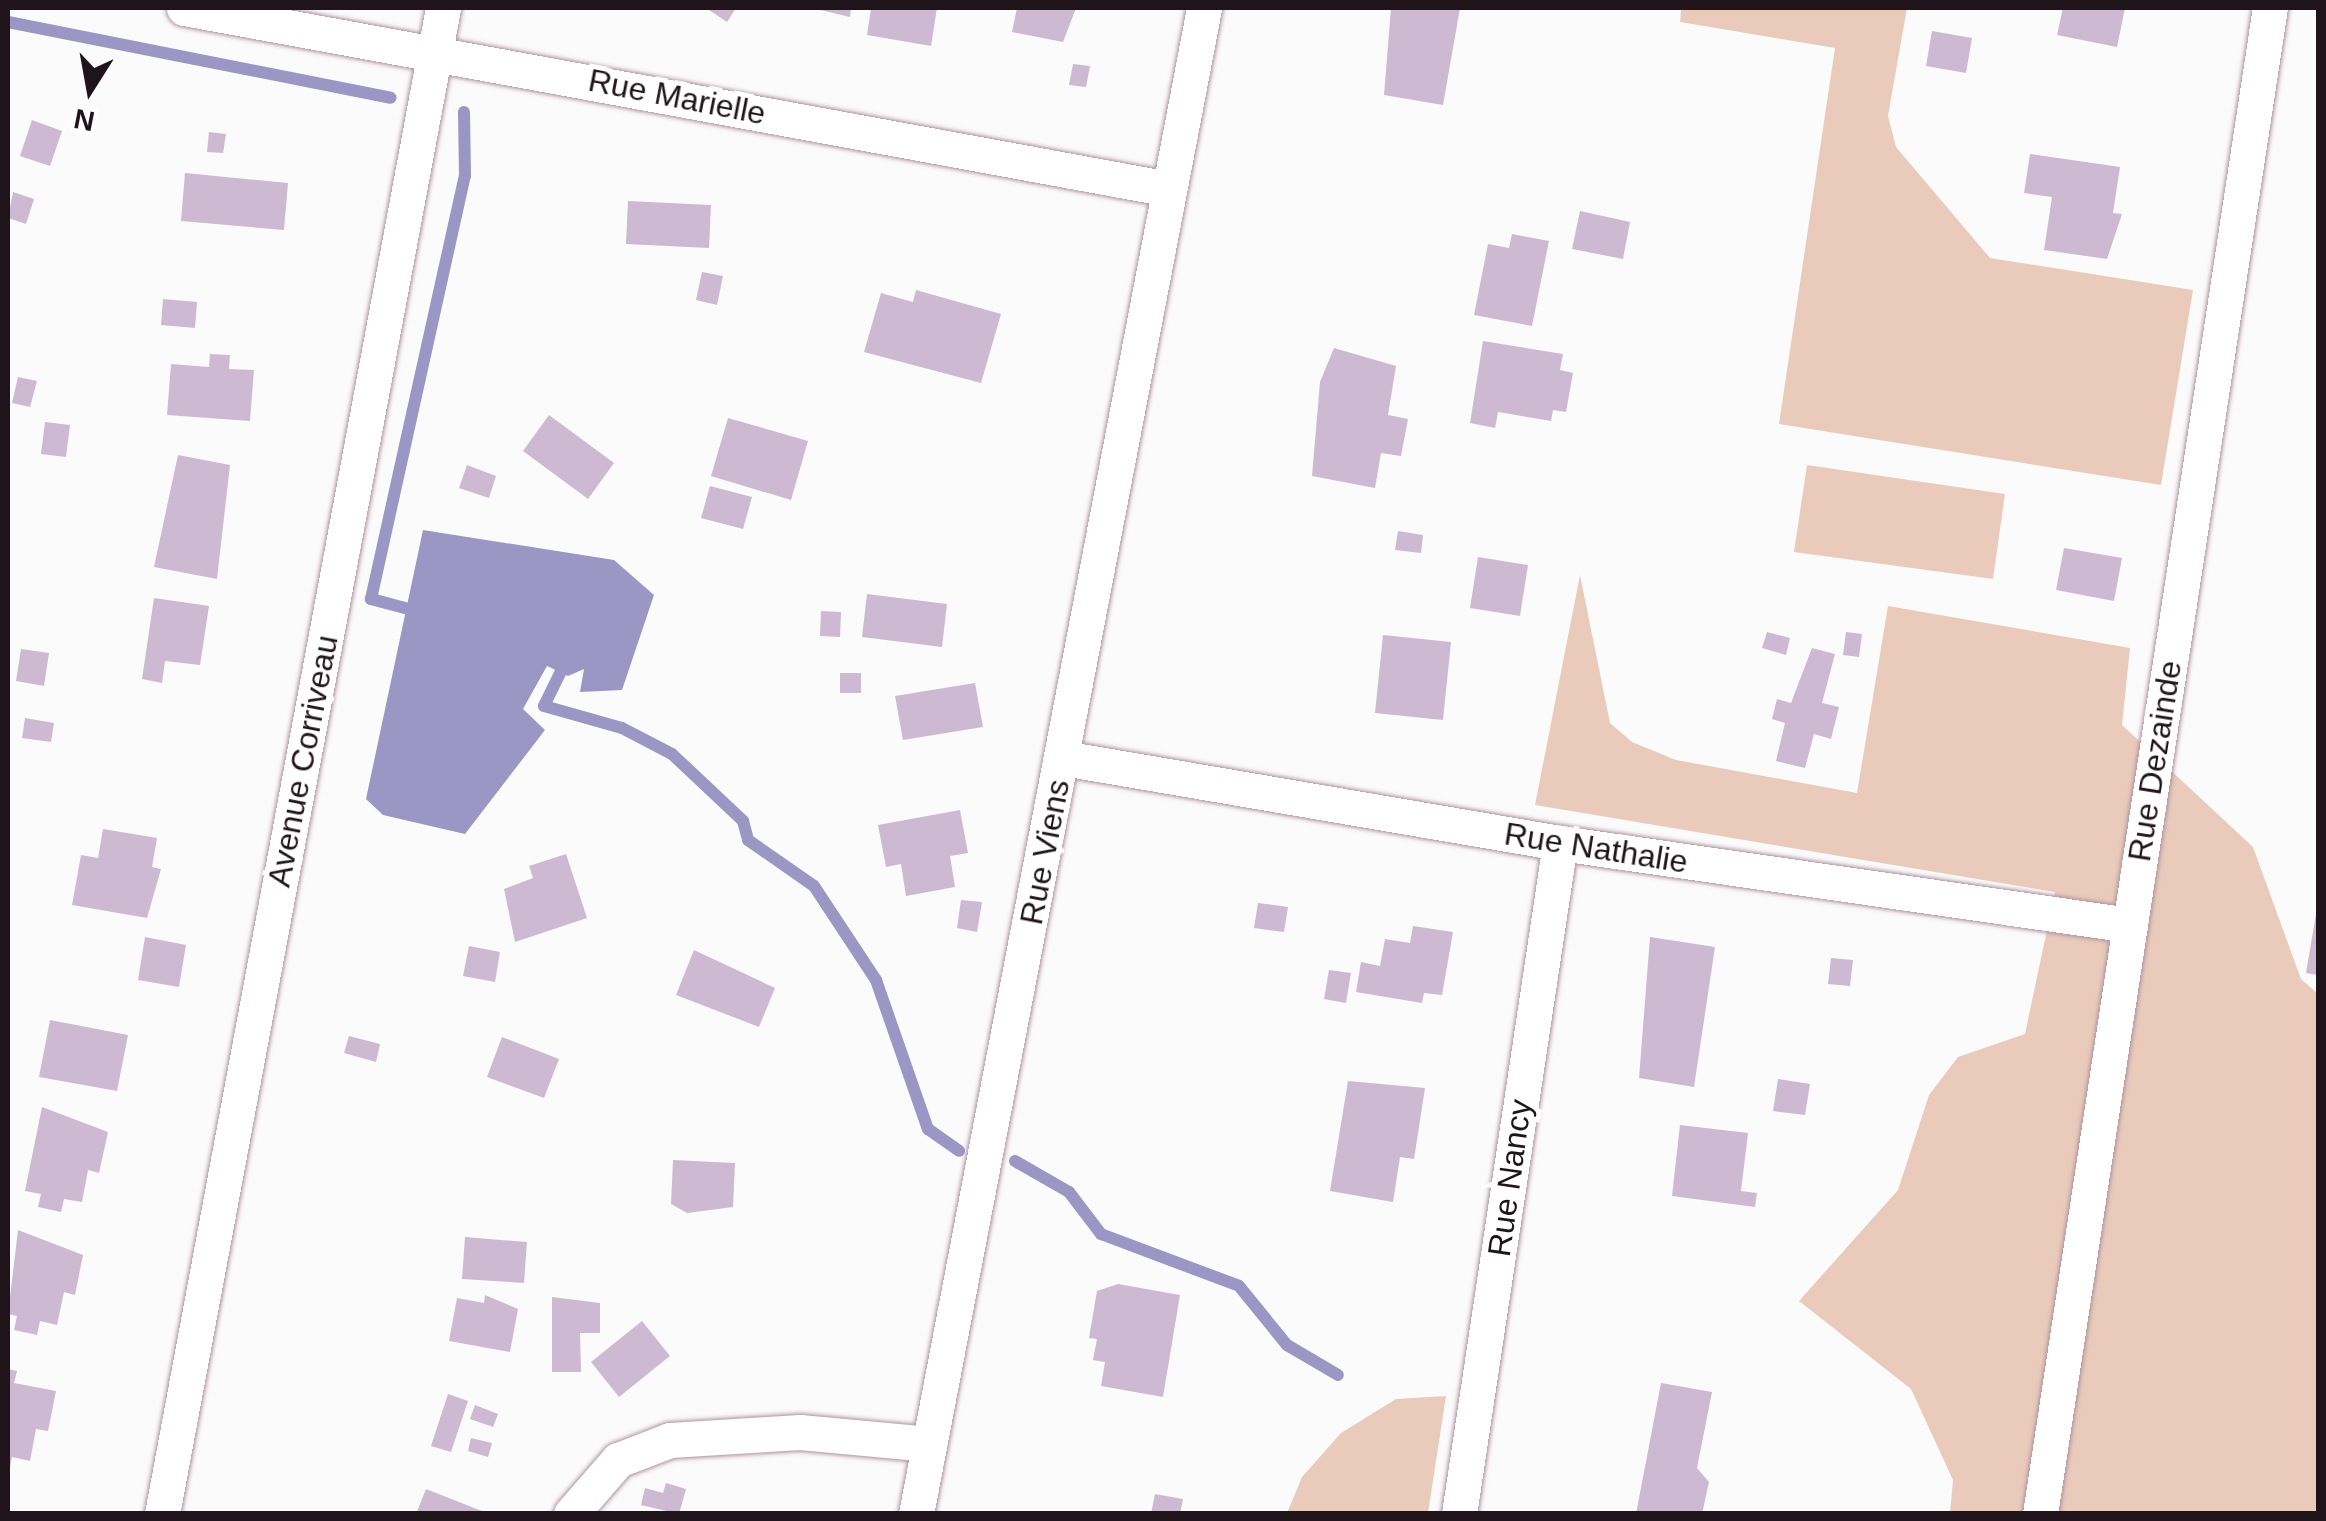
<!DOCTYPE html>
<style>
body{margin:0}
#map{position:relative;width:2326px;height:1521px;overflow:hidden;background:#fbfbfb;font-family:Arial,sans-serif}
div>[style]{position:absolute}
.green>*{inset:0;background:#eacbbb}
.water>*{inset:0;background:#9c96c4}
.stream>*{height:12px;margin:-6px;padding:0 6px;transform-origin:6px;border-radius:6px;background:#9c96c4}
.building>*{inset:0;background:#cdb9d1}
.roads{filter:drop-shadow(0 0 2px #b0929f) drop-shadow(0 0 2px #b0929f)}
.minor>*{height:35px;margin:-17.5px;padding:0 17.5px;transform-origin:17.5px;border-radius:17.5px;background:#fff}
span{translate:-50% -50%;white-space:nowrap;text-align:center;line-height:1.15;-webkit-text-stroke:10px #fff;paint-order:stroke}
.street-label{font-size:32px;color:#1f1419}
.frame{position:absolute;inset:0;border:10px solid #1f1419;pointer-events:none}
.north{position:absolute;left:40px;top:40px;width:100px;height:100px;-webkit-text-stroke:8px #fff;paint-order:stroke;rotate:191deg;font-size:28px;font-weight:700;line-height:40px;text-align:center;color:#1f1419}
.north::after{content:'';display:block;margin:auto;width:35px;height:45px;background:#1f1419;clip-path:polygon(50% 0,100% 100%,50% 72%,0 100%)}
</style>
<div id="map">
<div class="green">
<div style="clip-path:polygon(1681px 8px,1907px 8px,1888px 116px,1896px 147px,1990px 258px,2193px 290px,2161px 485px,1779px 424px,1835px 48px,1680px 22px)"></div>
<div style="clip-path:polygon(1807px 465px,2005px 494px,1993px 579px,1794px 552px)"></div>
<div style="clip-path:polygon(1580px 575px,1610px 723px,1632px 742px,1676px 760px,1857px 793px,1888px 606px,2130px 648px,2122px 725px,2253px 847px,2301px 979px,2318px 994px,2318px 1513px,1950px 1513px,1953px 1480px,1911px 1389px,1799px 1301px,1898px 1190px,1929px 1095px,1958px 1057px,2025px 1034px,2055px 892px,1535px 805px)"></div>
<div style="clip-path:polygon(1446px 1396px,1428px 1513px,1287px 1513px,1302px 1477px,1341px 1433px,1396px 1399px)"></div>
</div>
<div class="water">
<div style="clip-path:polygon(423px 530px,614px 560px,654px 595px,622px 690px,580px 692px,584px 669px,568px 676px,547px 666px,523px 709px,545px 730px,465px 834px,383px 815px,366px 799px)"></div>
</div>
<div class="stream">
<div style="left:8px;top:22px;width:390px;rotate:11.2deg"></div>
<div style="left:420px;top:612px;width:51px;rotate:-165.1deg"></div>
<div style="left:371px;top:599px;width:433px;rotate:-77.5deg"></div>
<div style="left:465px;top:176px;width:64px;rotate:-90.9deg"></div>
<div style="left:566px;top:661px;width:50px;rotate:116.1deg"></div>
<div style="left:544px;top:706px;width:81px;rotate:15.8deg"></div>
<div style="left:622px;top:728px;width:56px;rotate:27.5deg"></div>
<div style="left:672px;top:754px;width:98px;rotate:43.3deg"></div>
<div style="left:743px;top:821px;width:20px;rotate:75deg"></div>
<div style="left:748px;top:840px;width:80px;rotate:34.9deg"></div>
<div style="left:814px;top:886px;width:113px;rotate:56.6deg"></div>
<div style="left:876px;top:980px;width:158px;rotate:70.8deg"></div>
<div style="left:928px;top:1129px;width:38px;rotate:35deg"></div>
<div style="left:1015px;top:1161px;width:62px;rotate:29.9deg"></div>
<div style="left:1069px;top:1192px;width:53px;rotate:52.7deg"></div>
<div style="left:1101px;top:1234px;width:147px;rotate:20.6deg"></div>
<div style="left:1239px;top:1286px;width:76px;rotate:50.9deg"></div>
<div style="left:1287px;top:1345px;width:59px;rotate:30.5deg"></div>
</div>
<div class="building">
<div style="clip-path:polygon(706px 8px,736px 8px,727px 22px)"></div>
<div style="clip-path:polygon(812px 8px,851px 8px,850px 17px)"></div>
<div style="clip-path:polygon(871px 8px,937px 8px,931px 46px,867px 35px)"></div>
<div style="clip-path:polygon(1017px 8px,1076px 8px,1063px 42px,1012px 32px)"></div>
<div style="clip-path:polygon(1391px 8px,1460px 8px,1443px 105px,1384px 95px)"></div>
<div style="clip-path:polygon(2063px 8px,2125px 8px,2117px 47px,2057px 35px)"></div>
<div style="clip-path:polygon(1932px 31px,1972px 38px,1966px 73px,1926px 66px)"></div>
<div style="clip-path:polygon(1073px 64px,1090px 66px,1086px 87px,1069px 85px)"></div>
<div style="clip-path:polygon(32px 120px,62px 131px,50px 166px,20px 156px)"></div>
<div style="clip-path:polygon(209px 132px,226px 134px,223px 153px,207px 152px)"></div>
<div style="clip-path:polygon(2030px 154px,2120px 167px,2113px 213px,2122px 214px,2107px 259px,2044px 250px,2052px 197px,2024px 193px)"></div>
<div style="clip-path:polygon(185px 173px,288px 183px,284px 230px,181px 221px)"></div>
<div style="clip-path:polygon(13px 192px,34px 199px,26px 224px,8px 218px)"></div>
<div style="clip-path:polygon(628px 201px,711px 205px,709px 248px,626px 244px)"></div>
<div style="clip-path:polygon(1580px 211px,1630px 222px,1623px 259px,1572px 249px)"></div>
<div style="clip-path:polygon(1512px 234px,1549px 241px,1532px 326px,1474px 315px,1488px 244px,1509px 248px)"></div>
<div style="clip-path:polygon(702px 272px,723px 276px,717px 305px,696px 300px)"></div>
<div style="clip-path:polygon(916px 290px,1001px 314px,981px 383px,864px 352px,881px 293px,913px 302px)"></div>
<div style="clip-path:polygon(163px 299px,197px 302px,195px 328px,161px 325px)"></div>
<div style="clip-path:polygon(1483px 341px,1563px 354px,1560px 370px,1573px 373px,1566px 412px,1553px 410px,1551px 421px,1498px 412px,1495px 428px,1470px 423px)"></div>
<div style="clip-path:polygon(1334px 348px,1396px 366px,1388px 415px,1408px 419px,1401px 456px,1381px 453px,1375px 488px,1312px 476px,1320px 382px)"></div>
<div style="clip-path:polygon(210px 354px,230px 355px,229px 369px,254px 370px,250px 421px,167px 415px,171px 364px,209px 367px)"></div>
<div style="clip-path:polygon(18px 377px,37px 381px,30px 407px,12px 403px)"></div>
<div style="clip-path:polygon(549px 415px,614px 463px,588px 499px,523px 451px)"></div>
<div style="clip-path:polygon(728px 418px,808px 441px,791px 500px,711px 476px)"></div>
<div style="clip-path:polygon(45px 422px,70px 425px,66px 457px,41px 454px)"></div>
<div style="clip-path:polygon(178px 455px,230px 465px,217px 579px,154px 567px)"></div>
<div style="clip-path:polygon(467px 465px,496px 476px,489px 498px,459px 488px)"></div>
<div style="clip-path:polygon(710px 486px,752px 497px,743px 529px,701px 518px)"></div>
<div style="clip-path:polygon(1398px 531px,1423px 535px,1421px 553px,1395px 550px)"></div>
<div style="clip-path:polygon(2064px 548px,2122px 558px,2114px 601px,2056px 590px)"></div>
<div style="clip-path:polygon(1478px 557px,1528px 565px,1520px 616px,1470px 608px)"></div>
<div style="clip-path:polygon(867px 594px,947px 604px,942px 647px,862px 637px)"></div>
<div style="clip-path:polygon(154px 598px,209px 606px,200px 665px,165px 661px,162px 683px,142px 679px)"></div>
<div style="clip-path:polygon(821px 611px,841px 612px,840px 637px,820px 636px)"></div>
<div style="clip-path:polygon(1767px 632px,1790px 638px,1786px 655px,1762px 648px)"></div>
<div style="clip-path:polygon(1846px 632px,1862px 634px,1859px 657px,1843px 655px)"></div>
<div style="clip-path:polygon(1383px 635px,1451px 642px,1443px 720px,1375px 713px)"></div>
<div style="clip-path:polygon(1812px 648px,1835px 654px,1822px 703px,1839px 707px,1831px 739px,1814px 734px,1805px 768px,1776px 761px,1785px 723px,1772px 719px,1777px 699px,1791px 703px)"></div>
<div style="clip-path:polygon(21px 649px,49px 653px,44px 686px,16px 681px)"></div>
<div style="clip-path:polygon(840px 673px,861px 673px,861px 693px,840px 693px)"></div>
<div style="clip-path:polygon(975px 683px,983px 727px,903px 740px,895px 696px)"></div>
<div style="clip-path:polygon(25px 718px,54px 723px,51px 742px,22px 738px)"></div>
<div style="clip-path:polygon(960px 810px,968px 853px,950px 856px,955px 887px,906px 896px,901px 864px,886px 867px,878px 825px)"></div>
<div style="clip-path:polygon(103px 829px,157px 838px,152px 867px,161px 869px,147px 918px,72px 905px,81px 855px,98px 858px)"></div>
<div style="clip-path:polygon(566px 854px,587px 918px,515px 942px,504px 889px,533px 878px,529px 866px)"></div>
<div style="clip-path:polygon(961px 900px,982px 902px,977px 932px,957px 928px)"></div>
<div style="clip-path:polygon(1258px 903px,1288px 907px,1284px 932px,1254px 928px)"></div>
<div style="clip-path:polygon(2316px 914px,2318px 914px,2318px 975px,2306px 973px)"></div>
<div style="clip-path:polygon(1413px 926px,1453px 932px,1442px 995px,1424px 993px,1422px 1003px,1356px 992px,1361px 962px,1380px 966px,1385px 939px,1410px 943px)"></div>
<div style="clip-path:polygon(145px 937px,186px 945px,179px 987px,138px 980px)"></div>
<div style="clip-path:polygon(1650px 937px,1715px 947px,1694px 1087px,1639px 1078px)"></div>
<div style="clip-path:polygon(469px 946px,500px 952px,495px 982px,463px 976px)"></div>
<div style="clip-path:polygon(694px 950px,775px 988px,759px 1027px,676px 995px)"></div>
<div style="clip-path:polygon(1831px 958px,1853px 960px,1850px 986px,1828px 984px)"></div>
<div style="clip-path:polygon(1329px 970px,1351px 973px,1346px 1003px,1324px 999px)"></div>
<div style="clip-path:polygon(50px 1020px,128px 1035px,117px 1091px,39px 1077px)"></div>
<div style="clip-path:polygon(349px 1036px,380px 1044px,376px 1062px,344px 1053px)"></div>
<div style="clip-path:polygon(502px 1037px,559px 1059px,544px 1098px,487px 1077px)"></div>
<div style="clip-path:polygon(1778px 1079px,1810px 1084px,1805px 1115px,1773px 1111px)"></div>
<div style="clip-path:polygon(1348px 1081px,1425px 1088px,1414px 1159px,1400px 1157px,1393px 1202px,1330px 1191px)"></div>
<div style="clip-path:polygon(42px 1107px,108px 1132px,99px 1173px,88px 1170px,82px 1202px,64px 1199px,61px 1212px,38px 1207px,41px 1194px,25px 1191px)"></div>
<div style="clip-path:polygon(1680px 1125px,1748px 1133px,1741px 1191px,1757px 1193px,1755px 1207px,1672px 1196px)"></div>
<div style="clip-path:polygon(673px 1160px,735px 1163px,733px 1207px,687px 1213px,671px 1204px)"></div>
<div style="clip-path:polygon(18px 1230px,83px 1255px,75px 1295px,64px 1292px,57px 1325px,40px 1321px,37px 1335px,14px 1330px,17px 1316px,8px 1314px)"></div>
<div style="clip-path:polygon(465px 1237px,527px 1242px,524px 1283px,462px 1279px)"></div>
<div style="clip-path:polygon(1118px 1284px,1180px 1295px,1163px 1397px,1101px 1386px,1105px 1362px,1093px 1360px,1097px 1339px,1089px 1338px,1097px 1291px)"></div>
<div style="clip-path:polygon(485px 1295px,518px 1309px,510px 1352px,449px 1341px,457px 1298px,484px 1303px)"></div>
<div style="clip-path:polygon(552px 1297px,600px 1303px,600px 1333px,580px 1333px,581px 1372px,552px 1372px)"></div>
<div style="clip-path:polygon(642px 1321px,670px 1356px,619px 1397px,591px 1362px)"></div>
<div style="clip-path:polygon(8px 1369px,17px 1371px,14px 1383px,56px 1391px,48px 1431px,36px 1429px,30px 1461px,12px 1457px,9px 1472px)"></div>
<div style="clip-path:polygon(1661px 1383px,1712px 1392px,1697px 1468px,1709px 1482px,1702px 1514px,1636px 1514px)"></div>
<div style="clip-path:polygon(448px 1394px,468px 1401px,451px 1452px,431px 1446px)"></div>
<div style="clip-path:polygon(475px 1405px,498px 1414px,493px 1427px,470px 1419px)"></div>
<div style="clip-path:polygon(471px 1438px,492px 1443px,488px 1457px,468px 1451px)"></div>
<div style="clip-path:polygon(666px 1483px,686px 1489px,679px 1514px,641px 1505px,645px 1488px,663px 1493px)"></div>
<div style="clip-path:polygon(426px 1489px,487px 1513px,487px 1514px,416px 1514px)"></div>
<div style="clip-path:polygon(1155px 1494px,1183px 1499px,1180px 1514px,1151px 1514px)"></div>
</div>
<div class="roads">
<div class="minor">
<div style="left:184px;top:8px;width:1001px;rotate:10.41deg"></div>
<div style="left:1063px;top:758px;width:504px;rotate:9.71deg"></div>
<div style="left:1560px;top:843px;width:576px;rotate:8.19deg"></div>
<div style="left:162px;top:1514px;width:1532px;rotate:-79.43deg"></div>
<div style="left:571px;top:1514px;width:72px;rotate:-49deg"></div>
<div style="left:618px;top:1460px;width:56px;rotate:-21deg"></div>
<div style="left:670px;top:1440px;width:130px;rotate:-3.5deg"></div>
<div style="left:800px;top:1432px;width:130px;rotate:5.3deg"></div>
<div style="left:916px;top:1514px;width:1533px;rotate:-79.17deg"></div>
<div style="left:1459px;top:1514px;width:679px;rotate:-81.44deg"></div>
<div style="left:2040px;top:1514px;width:1523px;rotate:-81.32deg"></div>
</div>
</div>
<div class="street-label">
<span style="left:677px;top:97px;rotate:11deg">Rue Marielle</span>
<span style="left:303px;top:761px;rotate:-79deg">Avenue Corriveau</span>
<span style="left:2155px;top:761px;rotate:-81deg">Rue Dezainde</span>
<span style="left:1596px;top:848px;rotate:9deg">Rue Nathalie</span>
<span style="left:1045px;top:852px;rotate:-79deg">Rue Viens</span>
<span style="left:1510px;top:1178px;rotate:-82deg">Rue Nancy</span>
</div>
<div class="frame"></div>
<div class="north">N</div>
</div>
